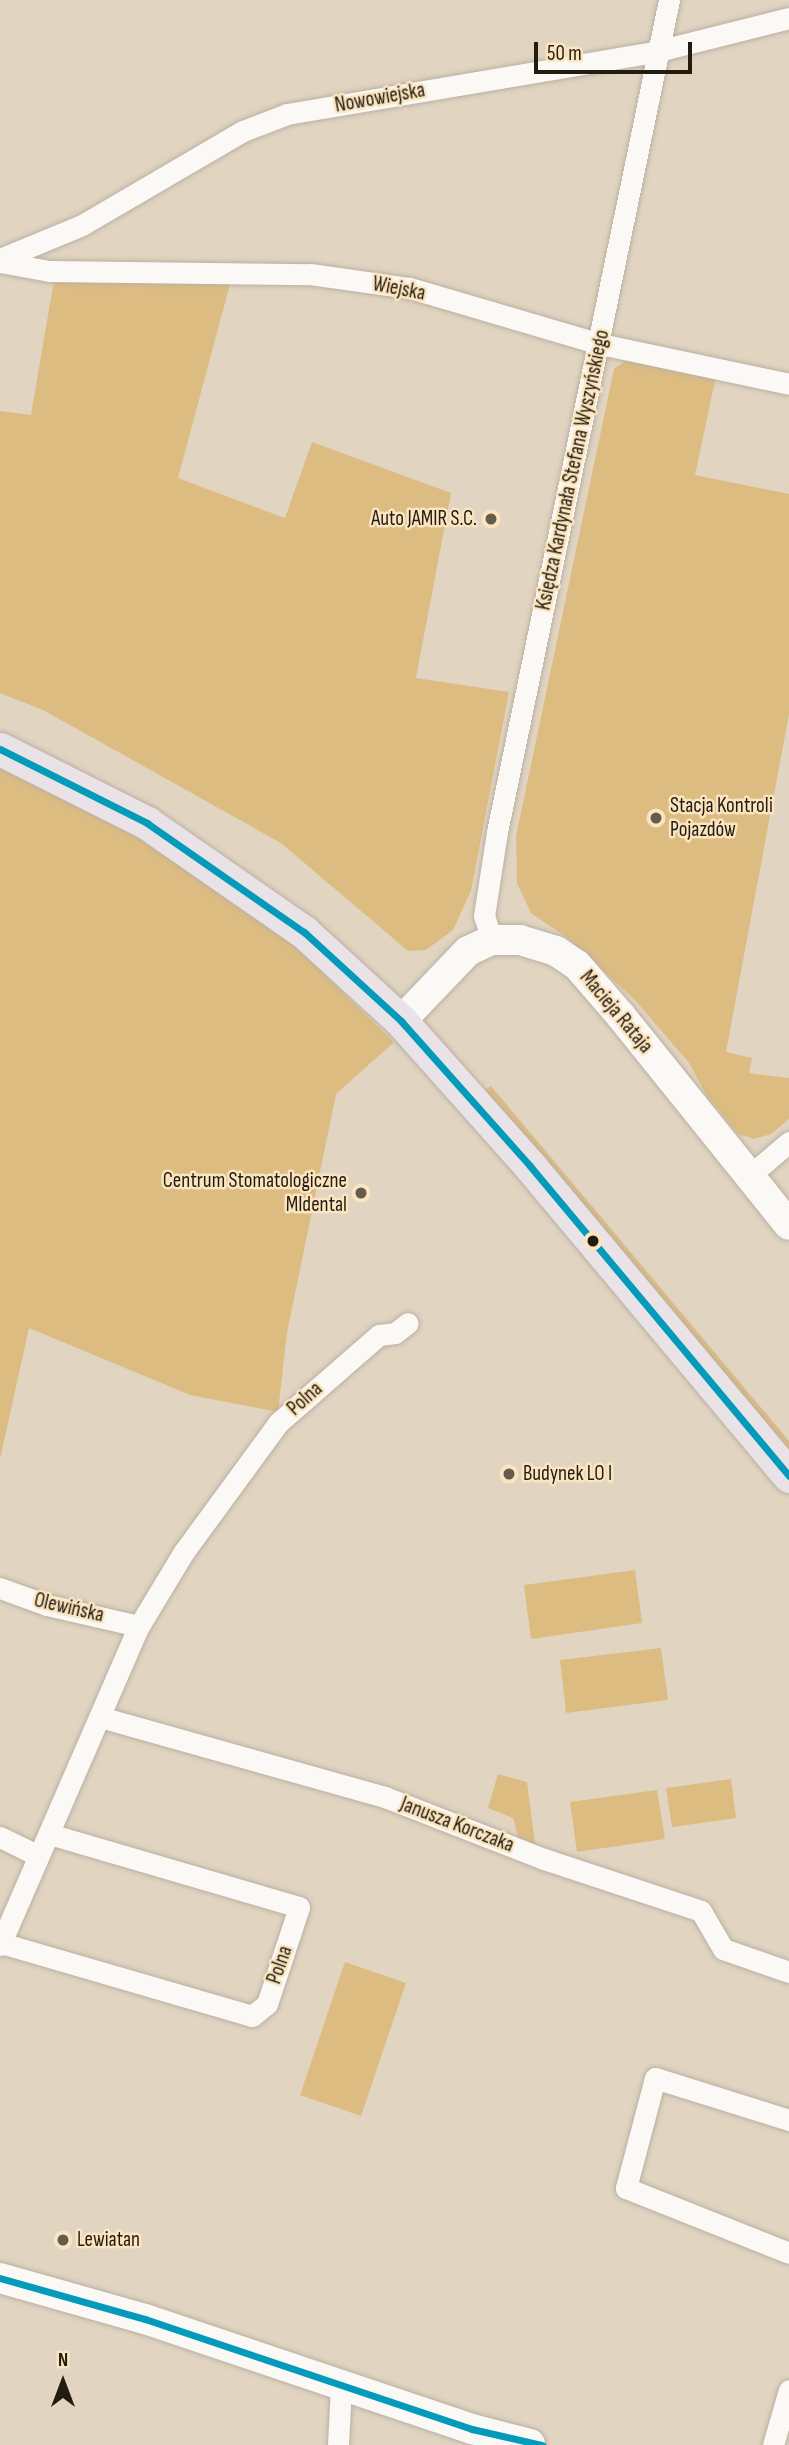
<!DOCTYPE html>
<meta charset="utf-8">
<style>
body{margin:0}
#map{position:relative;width:789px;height:2445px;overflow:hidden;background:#e1d4c1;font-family:"Sofia Sans Condensed",sans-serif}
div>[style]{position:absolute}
.green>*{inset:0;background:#ddbc82}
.roads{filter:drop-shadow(0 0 2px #bab0a2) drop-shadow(0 0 2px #bab0a2)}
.street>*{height:21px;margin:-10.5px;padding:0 10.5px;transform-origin:10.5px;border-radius:10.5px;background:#faf9f6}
.secondary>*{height:30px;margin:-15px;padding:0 15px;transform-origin:15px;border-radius:15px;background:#faf9f6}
.primary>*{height:33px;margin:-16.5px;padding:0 16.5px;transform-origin:16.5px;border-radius:16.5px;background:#e9e2e6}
.bus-1>*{height:7px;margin:-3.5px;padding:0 3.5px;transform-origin:3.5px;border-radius:3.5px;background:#049bbb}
.dots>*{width:19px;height:19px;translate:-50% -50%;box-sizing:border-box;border:4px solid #fbe5c1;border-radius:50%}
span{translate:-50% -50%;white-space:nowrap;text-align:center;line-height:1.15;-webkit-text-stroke:5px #fbe5c1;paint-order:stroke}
.street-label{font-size:21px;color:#231b0e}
.poi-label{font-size:21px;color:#231b0e}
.right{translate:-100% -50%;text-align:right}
.left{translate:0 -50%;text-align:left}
.north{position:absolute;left:28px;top:2347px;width:70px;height:70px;-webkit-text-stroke:5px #fbe5c1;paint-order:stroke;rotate:0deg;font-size:19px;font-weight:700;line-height:28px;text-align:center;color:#231b0e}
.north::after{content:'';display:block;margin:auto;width:24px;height:32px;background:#231b0e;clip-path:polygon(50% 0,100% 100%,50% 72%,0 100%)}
.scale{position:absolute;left:534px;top:42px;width:158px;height:32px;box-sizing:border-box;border:4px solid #231b0e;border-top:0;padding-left:9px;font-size:21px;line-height:24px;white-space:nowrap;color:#231b0e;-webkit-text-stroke:5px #fbe5c1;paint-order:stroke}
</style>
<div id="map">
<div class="green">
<div style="clip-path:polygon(127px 278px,230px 284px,178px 478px,285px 518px,312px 442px,451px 493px,416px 678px,509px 692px,471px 891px,453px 930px,426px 950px,408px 951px,281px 843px,43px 710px,0 693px,0 411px,31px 415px,54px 280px)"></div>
<div style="clip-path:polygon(627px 360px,716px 376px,695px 475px,789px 494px,789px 714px,726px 1052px,752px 1058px,749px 1073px,789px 1078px,789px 1119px,771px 1134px,754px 1139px,738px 1134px,707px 1096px,689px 1063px,635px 1000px,569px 939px,531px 913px,517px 883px,516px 836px,614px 369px)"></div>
<div style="clip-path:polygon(0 758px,158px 843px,288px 939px,394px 1042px,336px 1094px,287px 1333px,278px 1412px,190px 1395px,29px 1328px,0 1459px)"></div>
<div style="clip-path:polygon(491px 1086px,789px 1441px,789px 1458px,485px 1090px)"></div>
<div style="clip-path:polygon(635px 1570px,642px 1623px,531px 1639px,524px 1585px)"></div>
<div style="clip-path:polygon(661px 1648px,668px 1700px,566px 1713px,560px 1660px)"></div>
<div style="clip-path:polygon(498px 1774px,527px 1782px,535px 1844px,518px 1837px,513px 1818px,488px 1808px)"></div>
<div style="clip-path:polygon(731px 1779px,736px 1818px,672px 1827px,666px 1788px)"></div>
<div style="clip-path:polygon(657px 1790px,665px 1839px,577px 1852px,570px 1802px)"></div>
<div style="clip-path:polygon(345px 1962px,406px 1983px,361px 2116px,300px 2095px)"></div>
</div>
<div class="roads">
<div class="street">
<div style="left:0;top:259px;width:89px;rotate:-22.5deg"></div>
<div style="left:82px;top:225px;width:186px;rotate:-30.3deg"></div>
<div style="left:243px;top:131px;width:47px;rotate:-21.1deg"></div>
<div style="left:287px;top:114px;width:376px;rotate:-9.6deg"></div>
<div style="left:658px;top:51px;width:135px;rotate:-14.1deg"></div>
<div style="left:0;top:262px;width:50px;rotate:10.4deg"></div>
<div style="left:49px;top:271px;width:261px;rotate:0.7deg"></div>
<div style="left:310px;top:274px;width:101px;rotate:8deg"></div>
<div style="left:410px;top:288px;width:198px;rotate:16.4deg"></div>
<div style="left:600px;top:344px;width:193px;rotate:11.9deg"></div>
<div style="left:492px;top:940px;width:25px;rotate:-108deg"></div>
<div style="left:484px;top:916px;width:85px;rotate:-81.2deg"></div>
<div style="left:497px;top:832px;width:850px;rotate:-78.32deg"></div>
<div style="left:748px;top:1177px;width:54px;rotate:-40.5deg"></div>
<div style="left:0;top:1588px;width:50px;rotate:19.9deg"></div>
<div style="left:47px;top:1605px;width:94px;rotate:12.9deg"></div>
<div style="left:100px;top:1717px;width:296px;rotate:15.7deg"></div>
<div style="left:385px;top:1797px;width:171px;rotate:21.3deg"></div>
<div style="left:544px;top:1859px;width:165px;rotate:18.3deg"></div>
<div style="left:701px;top:1911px;width:44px;rotate:59.9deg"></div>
<div style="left:723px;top:1949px;width:70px;rotate:19.2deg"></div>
<div style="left:0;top:1837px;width:43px;rotate:26deg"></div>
<div style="left:1px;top:1943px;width:261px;rotate:16.2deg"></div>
<div style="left:252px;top:2016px;width:19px;rotate:-39deg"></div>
<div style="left:267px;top:2004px;width:102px;rotate:-71.7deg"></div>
<div style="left:299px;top:1907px;width:260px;rotate:-163.7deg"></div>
<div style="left:0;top:1945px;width:348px;rotate:-66.5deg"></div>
<div style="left:139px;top:1626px;width:85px;rotate:-58.9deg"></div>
<div style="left:183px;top:1553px;width:161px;rotate:-53.8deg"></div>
<div style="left:278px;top:1423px;width:134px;rotate:-41.1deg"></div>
<div style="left:379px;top:1335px;width:16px;rotate:-7deg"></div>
<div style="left:395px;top:1333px;width:16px;rotate:-38deg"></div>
<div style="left:789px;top:2120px;width:140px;rotate:-162.6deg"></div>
<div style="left:655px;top:2078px;width:114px;rotate:104.8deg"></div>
<div style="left:626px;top:2188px;width:175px;rotate:21.7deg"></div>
<div style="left:338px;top:2445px;width:59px;rotate:-87.1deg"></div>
<div style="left:773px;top:2445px;width:57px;rotate:-73.8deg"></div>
</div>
<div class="secondary">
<div style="left:401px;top:1021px;width:97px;rotate:-46.3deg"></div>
<div style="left:468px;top:951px;width:26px;rotate:-25deg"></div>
<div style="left:492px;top:940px;width:28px"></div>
<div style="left:520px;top:940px;width:38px;rotate:17deg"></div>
<div style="left:556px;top:951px;width:25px;rotate:34deg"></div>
<div style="left:577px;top:965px;width:67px;rotate:49.2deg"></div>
<div style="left:621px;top:1016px;width:268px;rotate:51.2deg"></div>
<div style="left:0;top:2278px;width:151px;rotate:15.8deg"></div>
<div style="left:145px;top:2319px;width:345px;rotate:18.6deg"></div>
<div style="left:472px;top:2429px;width:60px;rotate:14.5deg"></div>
</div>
<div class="primary">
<div style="left:0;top:749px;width:165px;rotate:26.7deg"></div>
<div style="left:147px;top:823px;width:191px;rotate:34.8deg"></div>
<div style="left:304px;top:932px;width:132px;rotate:42.5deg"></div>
<div style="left:401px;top:1021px;width:194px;rotate:48.3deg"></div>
<div style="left:530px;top:1166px;width:404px;rotate:50.1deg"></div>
</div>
</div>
<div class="bus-1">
<div style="left:0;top:749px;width:165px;rotate:26.7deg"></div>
<div style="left:147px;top:823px;width:191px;rotate:34.8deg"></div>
<div style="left:304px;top:932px;width:132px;rotate:42.5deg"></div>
<div style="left:401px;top:1021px;width:194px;rotate:48.3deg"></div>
<div style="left:530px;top:1166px;width:404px;rotate:50.1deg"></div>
<div style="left:0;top:2278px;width:151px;rotate:15.8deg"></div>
<div style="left:145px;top:2319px;width:345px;rotate:18.6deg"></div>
<div style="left:472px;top:2429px;width:72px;rotate:12.9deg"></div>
</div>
<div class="dots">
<div style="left:491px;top:519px;background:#665c4d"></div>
<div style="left:656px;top:818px;background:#665c4d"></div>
<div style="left:361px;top:1193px;background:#665c4d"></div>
<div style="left:593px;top:1241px;background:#231b0e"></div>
<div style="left:509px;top:1474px;background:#665c4d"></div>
<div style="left:63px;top:2240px;background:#665c4d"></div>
</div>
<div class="street-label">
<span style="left:380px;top:98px;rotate:-10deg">Nowowiejska</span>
<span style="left:399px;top:289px;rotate:11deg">Wiejska</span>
<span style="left:573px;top:470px;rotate:-78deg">Księdza Kardynała Stefana Wyszyńskiego</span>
<span style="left:616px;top:1012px;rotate:50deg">Macieja Rataja</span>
<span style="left:305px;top:1399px;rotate:-42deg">Polna</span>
<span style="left:69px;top:1608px;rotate:13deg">Olewińska</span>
<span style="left:457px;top:1825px;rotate:21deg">Janusza Korczaka</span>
<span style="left:280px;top:1965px;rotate:-71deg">Polna</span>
</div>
<div class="poi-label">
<span class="right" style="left:477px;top:519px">Auto JAMIR S.C.</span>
<span class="left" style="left:670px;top:818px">Stacja Kontroli<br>Pojazdów</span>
<span class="right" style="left:347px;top:1193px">Centrum Stomatologiczne<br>MIdental</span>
<span class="left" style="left:523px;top:1474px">Budynek LO I</span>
<span class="left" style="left:77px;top:2240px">Lewiatan</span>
</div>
<div class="north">N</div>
<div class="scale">50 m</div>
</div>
